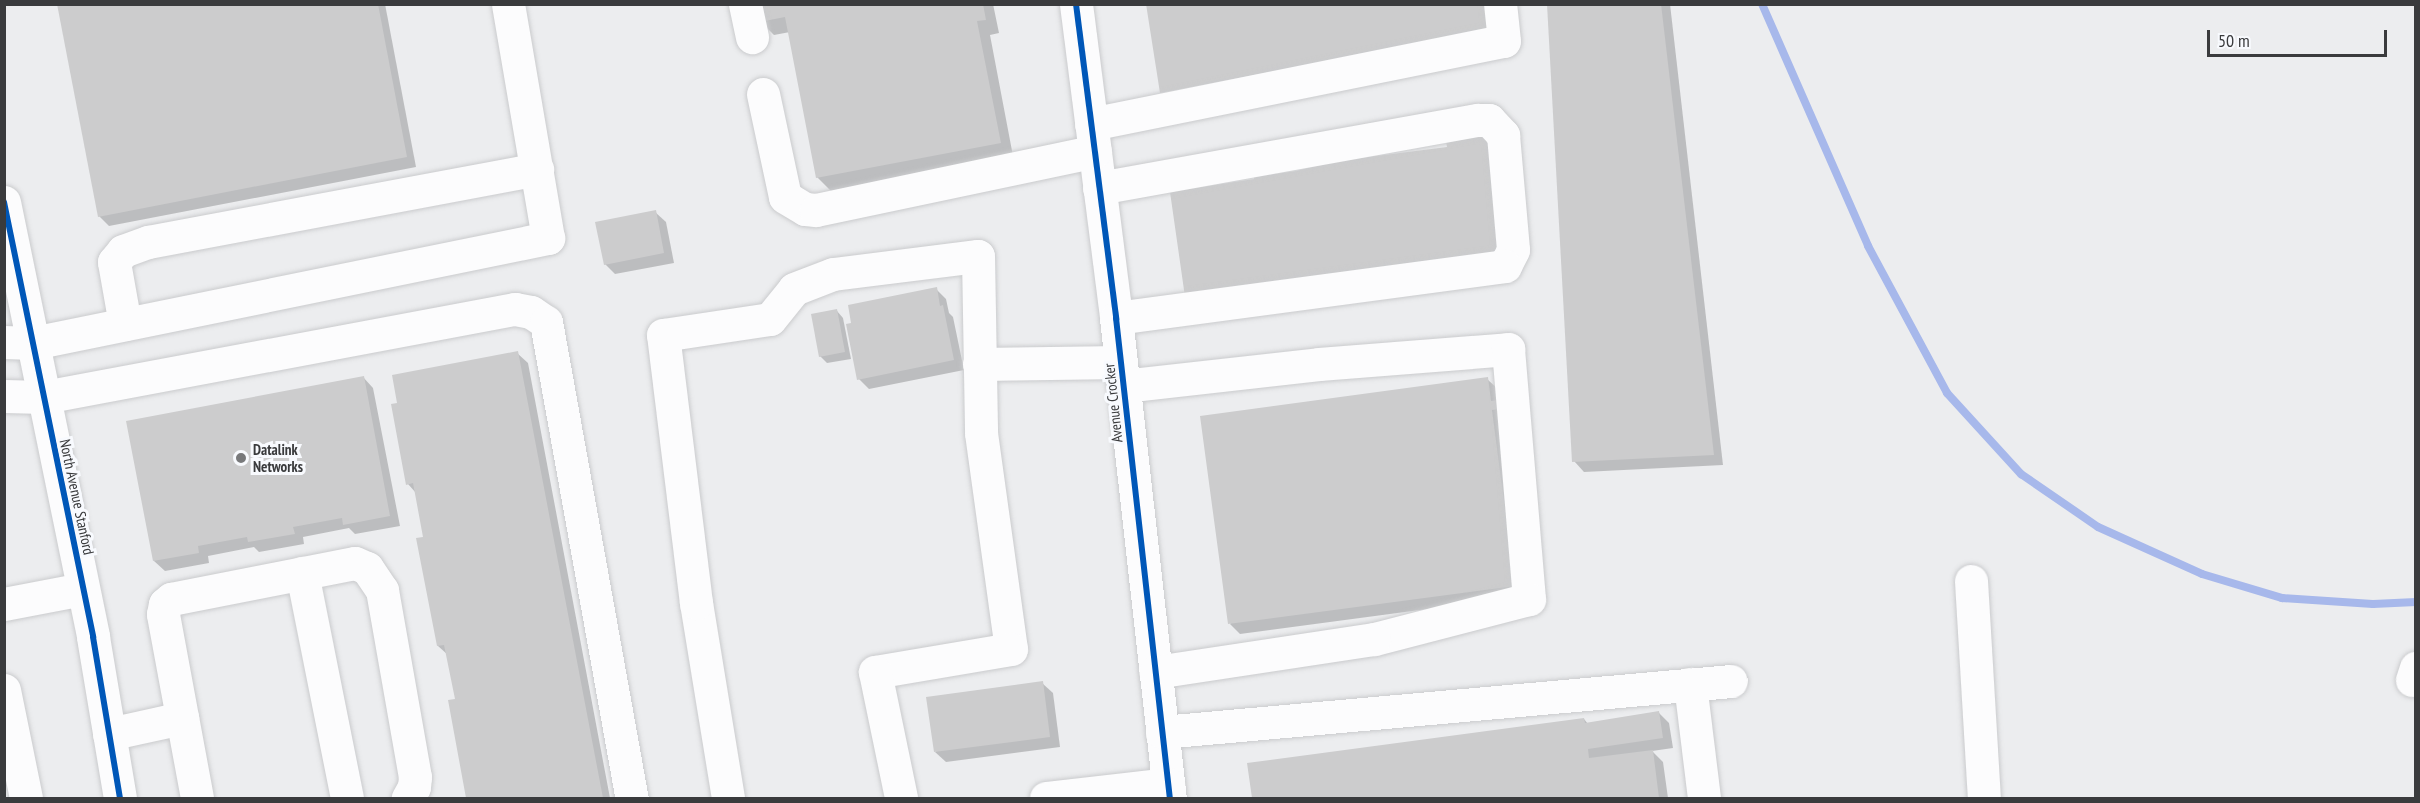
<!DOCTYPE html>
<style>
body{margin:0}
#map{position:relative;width:2420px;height:803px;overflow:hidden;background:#ecedef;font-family:"PT Sans Narrow",sans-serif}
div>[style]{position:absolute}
.shadow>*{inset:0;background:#0003}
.stream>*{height:8px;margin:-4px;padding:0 4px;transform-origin:4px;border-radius:4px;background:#a7b8eb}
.building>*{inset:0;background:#cccccd}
.roads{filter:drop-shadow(0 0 2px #cacbcd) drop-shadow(0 0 2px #cacbcd)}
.minor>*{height:33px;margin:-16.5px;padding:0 16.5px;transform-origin:16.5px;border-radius:16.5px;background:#fcfcfd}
.cycleway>*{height:6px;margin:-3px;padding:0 3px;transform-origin:3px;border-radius:3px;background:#0057b8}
.dots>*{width:16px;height:16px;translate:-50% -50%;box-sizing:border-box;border:3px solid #f8fafe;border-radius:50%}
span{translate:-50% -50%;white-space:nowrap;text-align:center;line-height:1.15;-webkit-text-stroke:6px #f8fafe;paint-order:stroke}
.street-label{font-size:15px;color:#3a3b3d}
.poi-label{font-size:15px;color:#3a3b3d;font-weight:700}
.left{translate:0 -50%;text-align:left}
.frame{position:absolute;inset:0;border:6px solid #3a3b3d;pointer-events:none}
.scale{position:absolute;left:2207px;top:30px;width:180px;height:27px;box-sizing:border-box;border:3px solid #3a3b3d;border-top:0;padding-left:8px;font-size:18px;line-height:21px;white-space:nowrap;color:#3a3b3d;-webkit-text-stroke:4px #f8fafe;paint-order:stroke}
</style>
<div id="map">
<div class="shadow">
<div style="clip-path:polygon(59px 4px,385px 4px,416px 167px,109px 226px,99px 216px)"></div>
<div style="clip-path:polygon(758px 4px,993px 4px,999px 33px,990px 35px,1013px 156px,831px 191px,817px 177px,790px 32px,774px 35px,761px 22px)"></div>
<div style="clip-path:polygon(1548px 4px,1670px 4px,1723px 465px,1584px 472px,1574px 461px)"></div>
<div style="clip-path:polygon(655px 212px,666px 222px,674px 263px,615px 274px,605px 264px)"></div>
<div style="clip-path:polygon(936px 289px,946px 299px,949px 313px,953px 317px,964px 370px,869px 389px,859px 379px,853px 325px)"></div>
<div style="clip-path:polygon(837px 311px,843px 318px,851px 359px,827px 363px,820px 356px)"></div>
<div style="clip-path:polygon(517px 353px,528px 363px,610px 798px,468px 798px,449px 701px,456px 700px,448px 655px,438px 646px,425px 538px,416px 493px,408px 484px)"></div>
<div style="clip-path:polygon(363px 377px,373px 388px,400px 526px,355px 534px,349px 528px,303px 537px,304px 544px,259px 552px,254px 547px,208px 556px,209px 563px,165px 571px,154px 561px,128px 422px)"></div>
<div style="clip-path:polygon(1487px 379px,1498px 389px,1525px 596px,1240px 634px,1230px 624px)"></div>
<div style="clip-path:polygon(1042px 683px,1053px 693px,1060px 747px,946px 762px,935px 752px)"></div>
<div style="clip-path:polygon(1659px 713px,1669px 723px,1673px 748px,1652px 751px,1663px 762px,1668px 798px,1253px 798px,1249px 764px,1584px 719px,1588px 724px)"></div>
</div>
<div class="stream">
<div style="left:1762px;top:4px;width:264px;rotate:66.3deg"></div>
<div style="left:1868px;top:246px;width:167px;rotate:61.7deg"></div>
<div style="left:1947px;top:393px;width:110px;rotate:47.6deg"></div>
<div style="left:2021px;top:474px;width:93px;rotate:34.5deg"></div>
<div style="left:2098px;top:527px;width:114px;rotate:24.3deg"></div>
<div style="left:2202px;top:574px;width:84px;rotate:16.7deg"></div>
<div style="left:2282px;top:598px;width:91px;rotate:3.8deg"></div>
<div style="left:2373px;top:604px;width:43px;rotate:-2.7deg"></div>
</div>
<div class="building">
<div style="clip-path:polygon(57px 4px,378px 4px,407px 157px,98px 217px)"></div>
<div style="clip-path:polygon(756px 4px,983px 4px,986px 20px,977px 21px,1001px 143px,816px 178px,785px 17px,759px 22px)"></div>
<div style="clip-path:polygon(1146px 4px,1491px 4px,1495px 29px,1160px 93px)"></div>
<div style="clip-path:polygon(1547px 4px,1661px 4px,1714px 455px,1572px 462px)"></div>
<div style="clip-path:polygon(1491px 135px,1507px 253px,1185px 297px,1170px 192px,1254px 179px,1254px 177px,1296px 171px,1337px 161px,1447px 147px,1446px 141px)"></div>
<div style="clip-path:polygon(656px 210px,664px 253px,604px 265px,595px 222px)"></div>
<div style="clip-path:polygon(937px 287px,940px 306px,943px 305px,954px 360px,857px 380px,846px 324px,851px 323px,848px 305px)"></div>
<div style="clip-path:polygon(837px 309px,845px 352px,819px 357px,811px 314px)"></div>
<div style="clip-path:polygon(518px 351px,603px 798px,466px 798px,448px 700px,455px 699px,444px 645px,437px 646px,416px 538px,423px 537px,413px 483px,406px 485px,391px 404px,397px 403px,392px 375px)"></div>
<div style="clip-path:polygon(364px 376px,390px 516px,343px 525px,342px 518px,293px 527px,295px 534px,248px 542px,247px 537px,198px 546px,199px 553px,153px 561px,126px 421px)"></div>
<div style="clip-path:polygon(1488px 377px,1491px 401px,1498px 400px,1500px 409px,1492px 410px,1515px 586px,1228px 624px,1200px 416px)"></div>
<div style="clip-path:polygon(1043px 681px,1050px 737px,934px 752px,926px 697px)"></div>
<div style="clip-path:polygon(1659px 711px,1663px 738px,1588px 749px,1589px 758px,1653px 750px,1659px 798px,1252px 798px,1247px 763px,1584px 718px,1585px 723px)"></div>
</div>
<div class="roads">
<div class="minor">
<div style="left:745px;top:4px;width:34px;rotate:78deg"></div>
<div style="left:1076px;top:4px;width:317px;rotate:82.7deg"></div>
<div style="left:1116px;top:318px;width:483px;rotate:83.6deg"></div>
<div style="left:763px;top:94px;width:105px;rotate:77.9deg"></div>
<div style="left:785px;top:197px;width:23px;rotate:31deg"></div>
<div style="left:805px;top:209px;width:11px;rotate:5deg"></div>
<div style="left:816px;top:210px;width:285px;rotate:-11.9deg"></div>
<div style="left:1091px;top:124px;width:421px;rotate:-11.4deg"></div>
<div style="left:1504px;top:41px;width:37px;rotate:-96deg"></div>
<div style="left:1099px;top:188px;width:385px;rotate:-10.2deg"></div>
<div style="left:1478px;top:120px;width:11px"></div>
<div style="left:1489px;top:120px;width:21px;rotate:47deg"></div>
<div style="left:1503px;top:135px;width:115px;rotate:85deg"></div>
<div style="left:1513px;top:250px;width:18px;rotate:117deg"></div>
<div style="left:1505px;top:266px;width:392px;rotate:172.4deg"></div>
<div style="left:4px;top:202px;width:444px;rotate:78.4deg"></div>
<div style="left:93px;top:637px;width:163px;rotate:80.5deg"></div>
<div style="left:125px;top:324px;width:63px;rotate:-100.1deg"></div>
<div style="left:114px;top:262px;width:14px;rotate:-51deg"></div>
<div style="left:123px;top:251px;width:27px;rotate:-20deg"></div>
<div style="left:148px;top:242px;width:396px;rotate:-10.6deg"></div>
<div style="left:4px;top:342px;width:29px;rotate:2deg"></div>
<div style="left:33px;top:343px;width:526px;rotate:-11.52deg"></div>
<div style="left:548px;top:238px;width:237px;rotate:-99.7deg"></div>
<div style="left:979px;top:364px;width:142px;rotate:-0.8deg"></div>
<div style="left:1123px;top:386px;width:197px;rotate:-6.4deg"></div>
<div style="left:1319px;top:364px;width:190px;rotate:-4.5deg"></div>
<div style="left:1508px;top:349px;width:251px;rotate:85.2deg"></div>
<div style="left:1529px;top:599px;width:160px;rotate:165.5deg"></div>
<div style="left:1374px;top:639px;width:221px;rotate:171.4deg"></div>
<div style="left:4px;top:396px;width:40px;rotate:1.4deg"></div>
<div style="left:44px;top:397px;width:479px;rotate:-10.6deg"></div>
<div style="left:515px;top:309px;width:16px;rotate:11deg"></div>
<div style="left:531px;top:312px;width:18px;rotate:34deg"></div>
<div style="left:546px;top:322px;width:484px;rotate:79.8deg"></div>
<div style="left:302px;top:573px;width:229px;rotate:78.7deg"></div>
<div style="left:1971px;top:581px;width:217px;rotate:86.6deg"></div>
<div style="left:4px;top:604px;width:80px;rotate:-10.8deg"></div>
<div style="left:2412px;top:680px;width:13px;rotate:-72deg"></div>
<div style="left:1690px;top:684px;width:115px;rotate:83deg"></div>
<div style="left:4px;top:690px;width:110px;rotate:78.5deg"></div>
<div style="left:1162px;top:732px;width:571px;rotate:-5.12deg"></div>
<div style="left:109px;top:734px;width:75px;rotate:-12.4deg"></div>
<div style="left:197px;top:798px;width:187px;rotate:-100.5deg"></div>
<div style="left:163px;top:614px;width:10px;rotate:-79deg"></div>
<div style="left:165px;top:604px;width:8px;rotate:-40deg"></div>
<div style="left:171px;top:599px;width:187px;rotate:-11.1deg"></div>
<div style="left:355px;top:563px;width:13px;rotate:23deg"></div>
<div style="left:367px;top:568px;width:27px;rotate:56deg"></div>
<div style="left:382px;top:590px;width:190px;rotate:80deg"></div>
<div style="left:415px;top:777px;width:10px;rotate:96deg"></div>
<div style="left:414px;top:787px;width:13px;rotate:119deg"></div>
<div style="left:728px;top:798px;width:198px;rotate:-99.3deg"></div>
<div style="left:696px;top:603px;width:270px;rotate:-97deg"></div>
<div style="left:663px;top:335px;width:108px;rotate:-8.5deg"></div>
<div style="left:770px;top:319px;width:38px;rotate:-51deg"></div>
<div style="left:794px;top:289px;width:42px;rotate:-21deg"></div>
<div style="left:833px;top:274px;width:146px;rotate:-7.1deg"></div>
<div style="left:978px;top:256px;width:177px;rotate:89deg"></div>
<div style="left:981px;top:433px;width:218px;rotate:82.1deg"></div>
<div style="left:1011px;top:649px;width:138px;rotate:170.4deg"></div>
<div style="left:875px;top:672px;width:129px;rotate:78.3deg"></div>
<div style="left:1046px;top:798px;width:123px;rotate:-6.5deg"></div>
</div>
</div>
<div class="cycleway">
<div style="left:1076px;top:4px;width:317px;rotate:82.7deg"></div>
<div style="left:1116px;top:318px;width:483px;rotate:83.6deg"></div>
<div style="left:4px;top:202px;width:444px;rotate:78.4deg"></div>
<div style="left:93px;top:637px;width:163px;rotate:80.5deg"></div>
</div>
<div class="dots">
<div style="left:241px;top:458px;background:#78797b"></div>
</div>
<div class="street-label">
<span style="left:1113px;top:403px;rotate:-96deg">Avenue Crocker</span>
<span style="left:77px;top:497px;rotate:78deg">North Avenue Stanford</span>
</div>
<div class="poi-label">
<span class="left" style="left:253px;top:458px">Datalink<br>Networks</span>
</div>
<div class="frame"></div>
<div class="scale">50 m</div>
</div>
